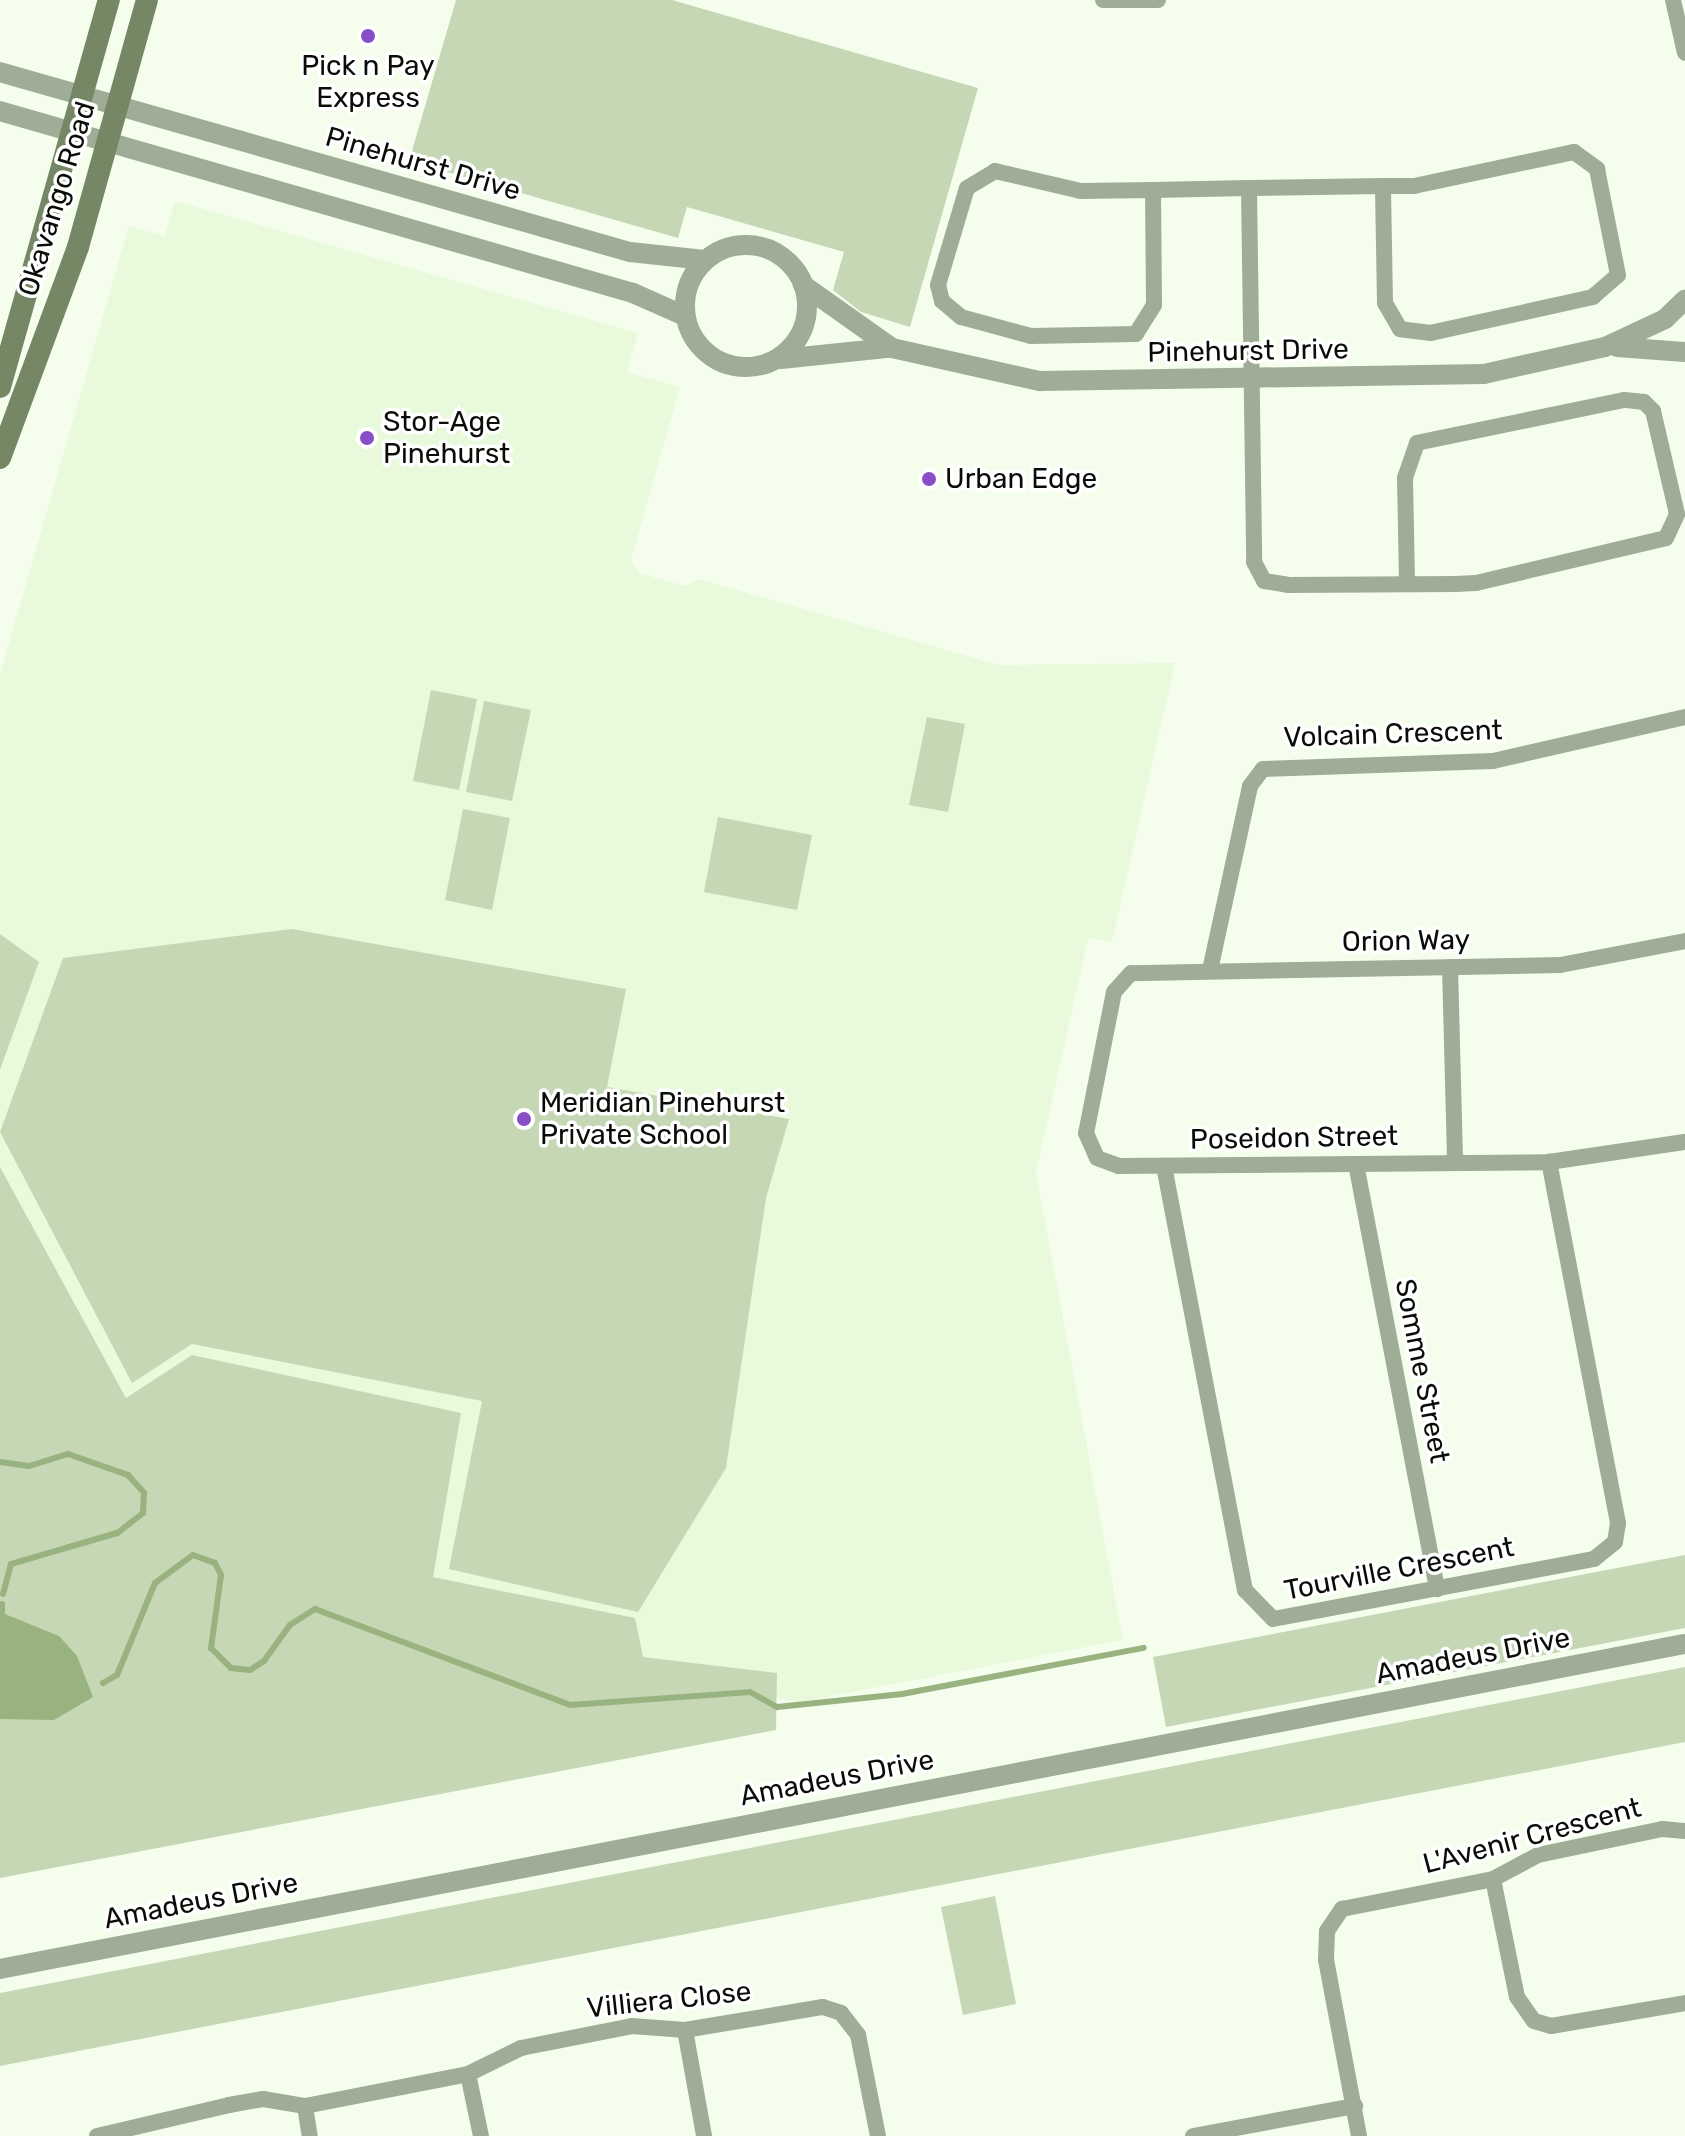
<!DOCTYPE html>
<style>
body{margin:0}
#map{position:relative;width:1685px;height:2136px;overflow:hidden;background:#f5feed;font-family:Rubik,sans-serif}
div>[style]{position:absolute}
.built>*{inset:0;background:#e9f9dc}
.green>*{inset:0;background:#c5d7b5}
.water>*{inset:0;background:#99b380}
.stream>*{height:6px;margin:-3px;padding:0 3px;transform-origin:3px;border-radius:3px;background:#99b380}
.minor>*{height:16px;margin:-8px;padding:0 8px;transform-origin:8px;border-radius:8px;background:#a0ad96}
.tertiary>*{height:20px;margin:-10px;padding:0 10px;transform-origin:10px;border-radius:10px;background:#a0ad96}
.tertiary>.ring{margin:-10px;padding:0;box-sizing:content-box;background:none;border:20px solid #a0ad96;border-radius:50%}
.secondary>*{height:22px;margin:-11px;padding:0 11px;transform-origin:11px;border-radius:11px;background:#768766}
.dots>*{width:22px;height:22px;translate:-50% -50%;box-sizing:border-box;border:4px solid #fff;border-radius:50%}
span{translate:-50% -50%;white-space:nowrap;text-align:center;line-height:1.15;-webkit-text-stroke:7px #fff;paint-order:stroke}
.poi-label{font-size:28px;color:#0a0d07}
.left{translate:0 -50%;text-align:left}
.street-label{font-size:28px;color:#0a0d07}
</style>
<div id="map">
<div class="built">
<div style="clip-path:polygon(175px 201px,638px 333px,627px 372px,680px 387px,631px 560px,639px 573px,685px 586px,699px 579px,998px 665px,1175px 663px,1112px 942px,1088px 938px,1036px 1173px,1123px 1640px,800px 1702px,777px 1698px,776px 1673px,642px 1657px,635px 1618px,433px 1577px,273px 1375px,192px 1355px,126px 1398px,0 1167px,0 1070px,39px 963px,0 934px,0 674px,129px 226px,165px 236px)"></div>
</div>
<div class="green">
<div style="clip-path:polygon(456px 0,672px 0,978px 88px,910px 327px,861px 312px,833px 290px,844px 252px,687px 207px,678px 238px,409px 161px)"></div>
<div style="clip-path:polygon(431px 690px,477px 699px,459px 790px,413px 781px)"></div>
<div style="clip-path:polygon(484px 701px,531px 710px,512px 801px,466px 792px)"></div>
<div style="clip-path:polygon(927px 717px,965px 724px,948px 812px,909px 805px)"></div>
<div style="clip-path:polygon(463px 809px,510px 818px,492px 910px,445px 900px)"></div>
<div style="clip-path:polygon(718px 817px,812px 835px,797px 910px,704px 892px)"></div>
<div style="clip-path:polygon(292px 929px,626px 989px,607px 1087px,789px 1119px,766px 1198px,726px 1468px,638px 1612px,449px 1569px,482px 1401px,192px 1344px,132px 1383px,0 1132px,63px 958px)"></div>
<div style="clip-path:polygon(0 934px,39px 962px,0 1070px)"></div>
<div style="clip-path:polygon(0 1167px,126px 1398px,192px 1355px,461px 1413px,433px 1577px,635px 1618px,643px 1657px,777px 1673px,776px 1730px,0 1878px)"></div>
<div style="clip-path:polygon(1685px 1555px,1685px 1628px,1166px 1727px,1153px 1657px)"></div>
<div style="clip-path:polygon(1685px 1667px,1685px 1742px,0 2066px,0 1993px)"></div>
<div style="clip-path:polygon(995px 1896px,1016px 2004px,963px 2015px,941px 1907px)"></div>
</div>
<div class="water">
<div style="clip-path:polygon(0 1612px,59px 1636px,77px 1656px,93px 1697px,54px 1720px,0 1719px)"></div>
</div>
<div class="stream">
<div style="left:0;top:1462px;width:29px;rotate:8deg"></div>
<div style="left:29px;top:1466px;width:41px;rotate:-17.1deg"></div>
<div style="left:68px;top:1454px;width:64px;rotate:19.3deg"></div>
<div style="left:128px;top:1475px;width:24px;rotate:48deg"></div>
<div style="left:144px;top:1493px;width:20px;rotate:93deg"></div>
<div style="left:143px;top:1513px;width:33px;rotate:142deg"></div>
<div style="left:117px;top:1533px;width:110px;rotate:163.7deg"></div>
<div style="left:11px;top:1564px;width:31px;rotate:105deg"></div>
<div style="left:2px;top:1618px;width:14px;rotate:-90deg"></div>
<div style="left:103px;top:1683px;width:16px;rotate:-30deg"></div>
<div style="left:117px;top:1675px;width:100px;rotate:-67.6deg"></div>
<div style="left:155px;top:1583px;width:47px;rotate:-36.4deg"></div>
<div style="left:193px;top:1555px;width:23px;rotate:20deg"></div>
<div style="left:215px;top:1563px;width:13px;rotate:63deg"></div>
<div style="left:221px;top:1575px;width:74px;rotate:97.8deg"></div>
<div style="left:211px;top:1648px;width:28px;rotate:45deg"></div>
<div style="left:231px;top:1668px;width:19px;rotate:6deg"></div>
<div style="left:250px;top:1670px;width:17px;rotate:-33deg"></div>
<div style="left:264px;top:1661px;width:44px;rotate:-54.2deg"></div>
<div style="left:290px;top:1625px;width:30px;rotate:-33deg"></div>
<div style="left:315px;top:1609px;width:272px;rotate:20.6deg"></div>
<div style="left:570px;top:1705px;width:180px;rotate:-4.1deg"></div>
<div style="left:750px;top:1692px;width:31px;rotate:29deg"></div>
<div style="left:777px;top:1707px;width:126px;rotate:-5.9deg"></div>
<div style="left:902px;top:1694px;width:246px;rotate:-10.8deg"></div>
</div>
<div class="minor">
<div style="left:1103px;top:0;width:55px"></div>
<div style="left:1673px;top:0;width:54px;rotate:77.2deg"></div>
<div style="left:1249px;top:188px;width:374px;rotate:89.2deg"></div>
<div style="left:1254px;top:562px;width:21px;rotate:62deg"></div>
<div style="left:1264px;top:581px;width:24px;rotate:9deg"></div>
<div style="left:1288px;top:585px;width:168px;rotate:-0.3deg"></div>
<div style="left:1456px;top:584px;width:20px;rotate:-3deg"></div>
<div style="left:1476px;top:583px;width:195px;rotate:-13.3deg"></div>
<div style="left:1666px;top:538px;width:26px;rotate:-65deg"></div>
<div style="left:1677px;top:514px;width:106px;rotate:-103.1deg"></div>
<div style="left:1653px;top:411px;width:13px;rotate:-135deg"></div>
<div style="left:1644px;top:402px;width:20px;rotate:-174deg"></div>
<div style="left:1624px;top:400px;width:211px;rotate:168.3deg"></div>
<div style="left:1417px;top:443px;width:37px;rotate:109deg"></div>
<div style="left:1405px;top:478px;width:106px;rotate:88.9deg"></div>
<div style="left:1153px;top:190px;width:115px;rotate:89.5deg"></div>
<div style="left:1154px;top:305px;width:34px;rotate:122deg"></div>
<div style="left:1136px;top:334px;width:105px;rotate:178.9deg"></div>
<div style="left:1031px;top:336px;width:73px;rotate:-164.8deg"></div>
<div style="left:961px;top:317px;width:25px;rotate:-140deg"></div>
<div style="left:942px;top:301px;width:16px;rotate:-104deg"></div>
<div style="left:938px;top:285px;width:101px;rotate:-73.4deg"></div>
<div style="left:967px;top:188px;width:33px;rotate:-31deg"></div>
<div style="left:995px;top:171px;width:88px;rotate:13.1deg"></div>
<div style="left:1081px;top:191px;width:72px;rotate:-0.8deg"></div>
<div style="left:1153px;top:190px;width:96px;rotate:-1.2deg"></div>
<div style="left:1249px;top:188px;width:134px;rotate:-0.9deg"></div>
<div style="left:1383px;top:186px;width:31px"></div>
<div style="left:1414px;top:186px;width:164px;rotate:-12deg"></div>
<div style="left:1574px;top:152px;width:29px;rotate:36deg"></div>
<div style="left:1597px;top:169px;width:108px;rotate:78.8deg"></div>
<div style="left:1618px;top:275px;width:33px;rotate:139deg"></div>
<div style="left:1593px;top:297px;width:166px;rotate:167.5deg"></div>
<div style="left:1431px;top:333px;width:31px;rotate:-173deg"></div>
<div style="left:1400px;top:329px;width:30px;rotate:-120deg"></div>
<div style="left:1385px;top:303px;width:117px;rotate:-91deg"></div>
<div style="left:1685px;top:941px;width:127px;rotate:169.1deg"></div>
<div style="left:1560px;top:965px;width:429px;rotate:178.9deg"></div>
<div style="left:1131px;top:973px;width:25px;rotate:132deg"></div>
<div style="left:1114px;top:992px;width:144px;rotate:101.2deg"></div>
<div style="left:1086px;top:1133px;width:27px;rotate:66deg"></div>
<div style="left:1097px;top:1158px;width:23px;rotate:20deg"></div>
<div style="left:1119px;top:1166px;width:430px;rotate:-0.5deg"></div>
<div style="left:1549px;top:1162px;width:137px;rotate:-8.4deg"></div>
<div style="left:1450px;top:967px;width:196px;rotate:88.5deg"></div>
<div style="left:1210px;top:970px;width:188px;rotate:-77.7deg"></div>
<div style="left:1250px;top:786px;width:21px;rotate:-53deg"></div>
<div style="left:1263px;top:769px;width:230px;rotate:-2deg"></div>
<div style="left:1493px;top:761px;width:197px;rotate:-12.9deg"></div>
<div style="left:1356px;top:1164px;width:433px;rotate:79.2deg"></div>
<div style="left:1164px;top:1166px;width:432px;rotate:79.2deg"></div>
<div style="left:1245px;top:1590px;width:40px;rotate:46deg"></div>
<div style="left:1273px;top:1619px;width:327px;rotate:-10.6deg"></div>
<div style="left:1594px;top:1559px;width:27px;rotate:-39deg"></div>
<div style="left:1615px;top:1542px;width:19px;rotate:-81deg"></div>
<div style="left:1618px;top:1523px;width:368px;rotate:-100.8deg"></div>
<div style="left:1493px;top:1879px;width:120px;rotate:78.5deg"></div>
<div style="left:1517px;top:1997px;width:29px;rotate:55deg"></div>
<div style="left:1534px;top:2021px;width:18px;rotate:16deg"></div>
<div style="left:1551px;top:2026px;width:136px;rotate:-9.7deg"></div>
<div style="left:685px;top:2030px;width:108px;rotate:79.8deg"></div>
<div style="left:468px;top:2074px;width:63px;rotate:78.2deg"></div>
<div style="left:305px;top:2106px;width:30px;rotate:81deg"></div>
<div style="left:97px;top:2136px;width:136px;rotate:-13.2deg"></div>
<div style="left:229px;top:2105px;width:35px;rotate:-10deg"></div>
<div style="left:263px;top:2099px;width:43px;rotate:9.5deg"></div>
<div style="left:305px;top:2106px;width:166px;rotate:-11.1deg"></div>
<div style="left:468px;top:2074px;width:59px;rotate:-26.1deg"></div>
<div style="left:521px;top:2048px;width:113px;rotate:-11.2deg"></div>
<div style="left:632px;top:2026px;width:53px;rotate:4.3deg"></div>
<div style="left:685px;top:2030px;width:140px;rotate:-9.5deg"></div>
<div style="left:823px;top:2007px;width:19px;rotate:18deg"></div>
<div style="left:841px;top:2013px;width:28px;rotate:52deg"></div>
<div style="left:858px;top:2035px;width:103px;rotate:78.8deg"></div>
<div style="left:1193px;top:2136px;width:165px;rotate:-10.5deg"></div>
<div style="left:1359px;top:2136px;width:179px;rotate:-100.6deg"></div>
<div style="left:1326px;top:1960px;width:29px;rotate:-88deg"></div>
<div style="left:1327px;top:1931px;width:27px;rotate:-56deg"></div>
<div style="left:1342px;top:1909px;width:154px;rotate:-11.2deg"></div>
<div style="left:1493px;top:1879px;width:51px;rotate:-28.1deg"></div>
<div style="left:1538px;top:1855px;width:127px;rotate:-11.8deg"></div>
<div style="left:1662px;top:1829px;width:23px;rotate:5deg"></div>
</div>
<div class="tertiary">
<div style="left:0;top:72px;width:655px;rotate:15.95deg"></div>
<div style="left:630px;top:252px;width:75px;rotate:6.1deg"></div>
<div style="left:0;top:111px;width:659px;rotate:16.04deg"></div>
<div style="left:633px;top:293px;width:57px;rotate:23.9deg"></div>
<div class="ring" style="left:685px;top:245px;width:102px;height:102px"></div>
<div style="left:803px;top:285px;width:109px;rotate:35.3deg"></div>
<div style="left:892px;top:348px;width:152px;rotate:12.6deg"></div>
<div style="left:1040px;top:381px;width:444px;rotate:-0.9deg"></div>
<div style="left:1484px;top:374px;width:124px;rotate:-12.6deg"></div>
<div style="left:1605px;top:347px;width:66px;rotate:-25deg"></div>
<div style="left:1665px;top:319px;width:28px;rotate:-44deg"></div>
<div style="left:1617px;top:347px;width:68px;rotate:4.2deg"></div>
<div style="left:781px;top:359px;width:108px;rotate:-5.9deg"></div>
<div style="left:0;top:1969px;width:1716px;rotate:-10.92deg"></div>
</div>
<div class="secondary">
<div style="left:0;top:387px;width:402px;rotate:-74.3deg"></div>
<div style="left:0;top:458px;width:225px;rotate:-69.7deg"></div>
<div style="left:78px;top:247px;width:256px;rotate:-74.4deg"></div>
</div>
<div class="dots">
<div style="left:368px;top:36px;background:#894ec5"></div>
<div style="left:367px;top:438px;background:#894ec5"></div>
<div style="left:929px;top:479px;background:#894ec5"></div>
<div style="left:524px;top:1119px;background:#894ec5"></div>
</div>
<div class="poi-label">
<span style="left:368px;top:82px">Pick n Pay<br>Express</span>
<span class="left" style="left:383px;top:438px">Stor-Age<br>Pinehurst</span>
<span class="left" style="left:945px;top:479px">Urban Edge</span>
<span class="left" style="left:540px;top:1119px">Meridian Pinehurst<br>Private School</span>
</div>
<div class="street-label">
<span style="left:423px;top:164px;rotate:16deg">Pinehurst Drive</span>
<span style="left:57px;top:199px;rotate:-73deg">Okavango Road</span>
<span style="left:1248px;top:351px;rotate:-1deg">Pinehurst Drive</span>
<span style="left:1393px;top:734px;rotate:-2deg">Volcain Crescent</span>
<span style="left:1406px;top:941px;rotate:-1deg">Orion Way</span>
<span style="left:1294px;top:1138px;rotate:-1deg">Poseidon Street</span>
<span style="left:1422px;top:1371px;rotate:79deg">Somme Street</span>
<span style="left:1399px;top:1569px;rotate:-11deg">Tourville Crescent</span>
<span style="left:1473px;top:1656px;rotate:-11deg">Amadeus Drive</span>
<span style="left:837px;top:1778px;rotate:-11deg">Amadeus Drive</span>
<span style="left:1532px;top:1836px;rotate:-15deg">L'Avenir Crescent</span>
<span style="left:201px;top:1901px;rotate:-11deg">Amadeus Drive</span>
<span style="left:669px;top:2000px;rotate:-6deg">Villiera Close</span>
</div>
</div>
